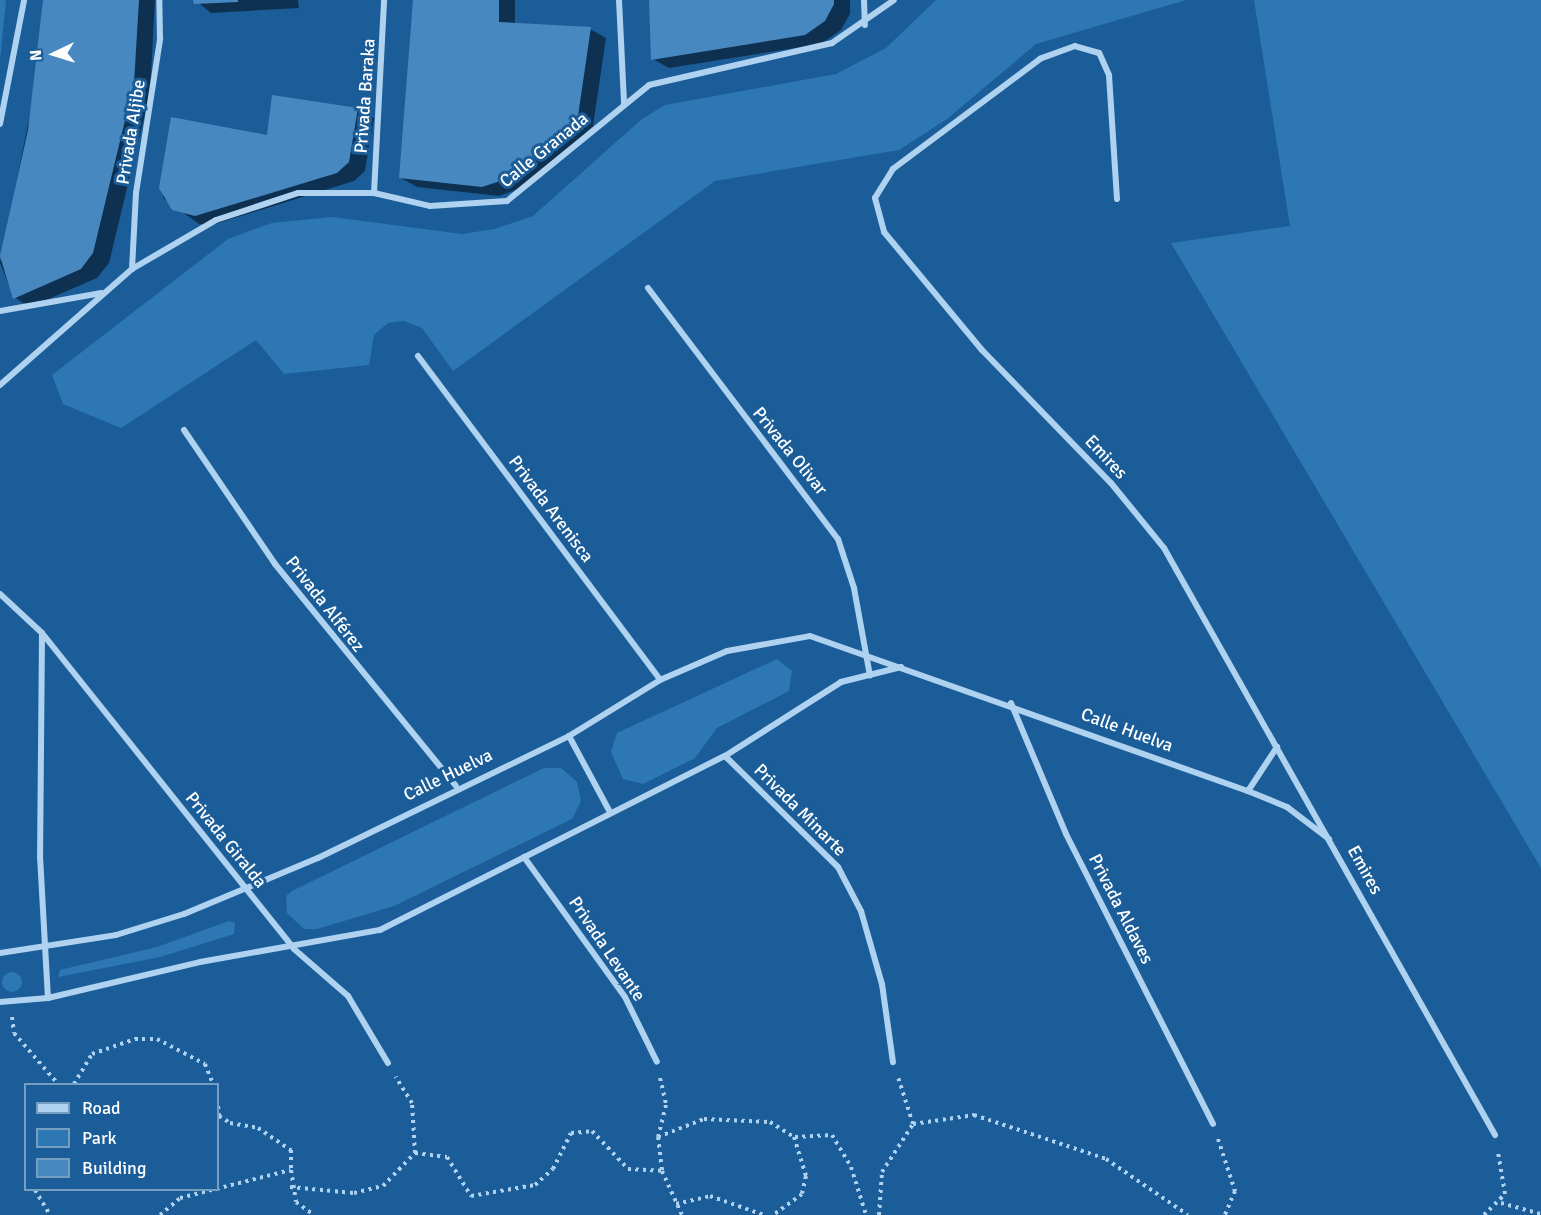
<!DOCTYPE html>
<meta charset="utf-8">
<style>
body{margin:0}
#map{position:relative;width:1541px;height:1215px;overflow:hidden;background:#1b5d98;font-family:Signika,sans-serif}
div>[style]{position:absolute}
.green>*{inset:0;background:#2e77b5}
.round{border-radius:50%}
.shadow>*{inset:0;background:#0007}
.building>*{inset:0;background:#4888c0}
.path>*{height:4px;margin-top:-2px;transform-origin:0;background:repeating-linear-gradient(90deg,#afd2f0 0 3px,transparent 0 7.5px)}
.minor>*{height:6px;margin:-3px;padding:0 3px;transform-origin:3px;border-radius:3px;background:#afd2f0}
span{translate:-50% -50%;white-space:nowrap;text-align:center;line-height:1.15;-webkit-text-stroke:6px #1b5d98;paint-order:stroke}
.street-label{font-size:18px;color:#fff}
.legend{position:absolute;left:24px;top:1083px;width:195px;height:108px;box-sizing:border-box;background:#1b5d98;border:2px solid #769ec1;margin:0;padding:8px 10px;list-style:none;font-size:18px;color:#fff}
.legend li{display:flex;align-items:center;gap:12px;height:30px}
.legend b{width:30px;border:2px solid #769ec1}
.north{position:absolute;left:24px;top:24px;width:60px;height:60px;-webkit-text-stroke:4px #1b5d98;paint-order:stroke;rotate:266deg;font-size:16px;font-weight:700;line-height:24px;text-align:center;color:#fff}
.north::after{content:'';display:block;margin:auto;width:21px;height:27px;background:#fff;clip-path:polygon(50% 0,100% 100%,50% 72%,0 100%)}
</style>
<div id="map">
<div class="green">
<div style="clip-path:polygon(0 0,6px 0,0 60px)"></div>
<div style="clip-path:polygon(936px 0,1186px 0,1036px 44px,947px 119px,899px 150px,715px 181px,453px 371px,422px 328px,404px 321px,388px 323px,374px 335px,369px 365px,284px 374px,256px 340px,121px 428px,63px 404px,52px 375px,228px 239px,272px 223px,332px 217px,462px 234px,495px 229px,533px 216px,642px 119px,665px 105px,836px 74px,886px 48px)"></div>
<div style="clip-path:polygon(1254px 0,1541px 0,1541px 868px,1171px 243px,1290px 226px)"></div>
<div style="clip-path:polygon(777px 659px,792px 671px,789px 691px,717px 728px,695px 758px,643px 784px,623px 779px,611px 752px,617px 733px)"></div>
<div style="clip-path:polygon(544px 768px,561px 768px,577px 782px,581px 801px,572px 819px,394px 906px,317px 929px,304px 929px,287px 913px,286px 896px,292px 891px)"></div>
<div style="clip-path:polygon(229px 921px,235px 923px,234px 934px,160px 957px,58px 977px,60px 970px,157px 947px)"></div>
<div class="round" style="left:2px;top:972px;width:20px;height:20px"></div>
</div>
<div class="shadow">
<div style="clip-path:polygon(44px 0,155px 0,150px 93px,109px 263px,97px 278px,30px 307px,14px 297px,0 263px,40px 65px)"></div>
<div style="clip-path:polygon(195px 0,298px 0,299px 8px,211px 13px)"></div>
<div style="clip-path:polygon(414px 0,515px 0,515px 25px,590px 29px,606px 38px,593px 126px,531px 184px,499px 196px,417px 187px,401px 178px)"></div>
<div style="clip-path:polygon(650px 0,850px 0,850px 14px,841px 30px,821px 44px,669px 68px,653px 59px)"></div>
<div style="clip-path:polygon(358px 109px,374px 118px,365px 171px,354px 181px,212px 225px,199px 224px,163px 198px,172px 119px,268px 137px)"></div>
</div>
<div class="building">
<div style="clip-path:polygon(43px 0,139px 0,134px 83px,93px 253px,81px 269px,13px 299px,0 256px,28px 130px)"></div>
<div style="clip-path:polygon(193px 0,238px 0,238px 2px,194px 4px)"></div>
<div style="clip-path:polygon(413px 0,499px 0,499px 22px,591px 27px,578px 116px,515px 176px,482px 187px,399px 178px)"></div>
<div style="clip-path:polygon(649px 0,834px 0,834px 4px,825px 21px,805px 35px,651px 60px)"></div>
<div style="clip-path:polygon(272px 95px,358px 108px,349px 162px,337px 173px,195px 216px,172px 210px,159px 188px,171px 117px,267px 135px)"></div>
</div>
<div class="path">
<div style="left:12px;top:1017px;width:16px;rotate:83deg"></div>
<div style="left:14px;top:1033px;width:67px;rotate:49.2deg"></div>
<div style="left:660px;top:1078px;width:28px;rotate:77deg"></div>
<div style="left:666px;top:1105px;width:33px;rotate:104deg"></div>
<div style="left:658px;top:1137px;width:34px;rotate:83deg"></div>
<div style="left:662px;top:1171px;width:48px;rotate:65.6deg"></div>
<div style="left:74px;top:1084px;width:35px;rotate:-59deg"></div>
<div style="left:92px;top:1054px;width:46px;rotate:-19.2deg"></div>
<div style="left:135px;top:1039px;width:22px"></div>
<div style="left:157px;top:1039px;width:54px;rotate:27.5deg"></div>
<div style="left:205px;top:1064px;width:22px;rotate:68deg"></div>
<div style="left:218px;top:1106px;width:10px;rotate:84deg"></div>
<div style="left:219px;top:1116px;width:13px;rotate:32deg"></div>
<div style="left:230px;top:1123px;width:28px;rotate:10deg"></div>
<div style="left:258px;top:1128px;width:40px;rotate:34deg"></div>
<div style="left:291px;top:1150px;width:20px;rotate:90deg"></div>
<div style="left:913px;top:1124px;width:62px;rotate:-8.4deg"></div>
<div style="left:974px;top:1115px;width:139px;rotate:18.4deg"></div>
<div style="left:1106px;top:1159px;width:99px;rotate:34.3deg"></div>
<div style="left:658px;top:1137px;width:49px;rotate:-21.4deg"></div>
<div style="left:704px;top:1119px;width:66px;rotate:2.6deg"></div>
<div style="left:770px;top:1122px;width:28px;rotate:32deg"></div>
<div style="left:794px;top:1137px;width:41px;rotate:72.9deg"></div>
<div style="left:806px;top:1176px;width:18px;rotate:103deg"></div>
<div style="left:802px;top:1194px;width:36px;rotate:144deg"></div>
<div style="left:795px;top:1137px;width:37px;rotate:-3deg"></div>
<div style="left:832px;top:1135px;width:37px;rotate:59deg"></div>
<div style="left:851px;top:1167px;width:50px;rotate:72.6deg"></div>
<div style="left:1218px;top:1139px;width:55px;rotate:71.9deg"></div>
<div style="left:1235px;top:1191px;width:26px;rotate:113deg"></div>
<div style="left:415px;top:1153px;width:32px;rotate:7deg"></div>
<div style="left:447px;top:1157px;width:46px;rotate:58.4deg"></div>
<div style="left:471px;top:1196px;width:65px;rotate:-9.8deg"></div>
<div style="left:535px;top:1185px;width:24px;rotate:-42deg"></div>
<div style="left:553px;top:1169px;width:40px;rotate:-63.4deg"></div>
<div style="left:571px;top:1133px;width:21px;rotate:-5deg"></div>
<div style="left:592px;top:1131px;width:52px;rotate:46.5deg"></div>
<div style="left:628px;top:1169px;width:34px;rotate:3deg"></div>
<div style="left:290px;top:1187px;width:64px;rotate:5.4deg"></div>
<div style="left:354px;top:1193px;width:30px;rotate:-14deg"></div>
<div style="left:383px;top:1186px;width:46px;rotate:-45.9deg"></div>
<div style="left:415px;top:1153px;width:50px;rotate:-93.4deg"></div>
<div style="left:412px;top:1103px;width:31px;rotate:-122deg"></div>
<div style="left:35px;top:1190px;width:29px;rotate:59deg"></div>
<div style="left:1501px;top:1203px;width:41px;rotate:15.4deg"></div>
<div style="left:676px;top:1204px;width:35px;rotate:-13deg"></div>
<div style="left:710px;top:1196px;width:57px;rotate:19.4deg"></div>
<div style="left:160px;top:1215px;width:26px;rotate:-40deg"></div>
<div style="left:180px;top:1198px;width:114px;rotate:-14.2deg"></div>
<div style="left:291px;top:1170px;width:32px;rotate:81deg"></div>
<div style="left:296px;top:1202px;width:22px;rotate:36deg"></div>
<div style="left:879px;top:1215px;width:43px;rotate:-86deg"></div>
<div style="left:882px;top:1172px;width:57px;rotate:-57.1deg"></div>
<div style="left:913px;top:1124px;width:49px;rotate:-107.7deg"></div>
<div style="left:1484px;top:1215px;width:30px;rotate:-45deg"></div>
<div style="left:1505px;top:1194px;width:43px;rotate:-99.5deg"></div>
</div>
<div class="minor">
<div style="left:619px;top:0;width:103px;rotate:87.2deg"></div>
<div style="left:864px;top:0;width:25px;rotate:88deg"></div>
<div style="left:0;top:124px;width:126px;rotate:-79deg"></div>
<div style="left:374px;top:193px;width:193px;rotate:-87deg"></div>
<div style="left:1117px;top:199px;width:124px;rotate:-93.7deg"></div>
<div style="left:1109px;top:75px;width:24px;rotate:-114deg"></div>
<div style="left:1099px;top:53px;width:25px;rotate:-164deg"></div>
<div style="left:1075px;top:46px;width:37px;rotate:160deg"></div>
<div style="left:1040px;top:59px;width:184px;rotate:143.2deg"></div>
<div style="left:893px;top:169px;width:34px;rotate:122deg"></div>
<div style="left:875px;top:198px;width:35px;rotate:75deg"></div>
<div style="left:884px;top:232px;width:153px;rotate:50.3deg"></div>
<div style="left:982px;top:350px;width:185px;rotate:45.9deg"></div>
<div style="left:1111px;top:483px;width:84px;rotate:50.8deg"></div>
<div style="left:1164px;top:548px;width:674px;rotate:60.58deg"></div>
<div style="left:132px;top:269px;width:76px;rotate:-87deg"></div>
<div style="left:136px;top:193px;width:156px;rotate:-81.1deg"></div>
<div style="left:160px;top:39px;width:39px;rotate:-91deg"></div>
<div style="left:648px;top:288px;width:315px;rotate:52.9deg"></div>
<div style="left:838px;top:539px;width:52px;rotate:71.9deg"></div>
<div style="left:854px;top:588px;width:89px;rotate:79.7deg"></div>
<div style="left:0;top:311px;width:103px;rotate:-10.1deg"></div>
<div style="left:418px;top:356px;width:404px;rotate:53.2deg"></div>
<div style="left:0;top:385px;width:176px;rotate:-41.3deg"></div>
<div style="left:132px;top:269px;width:97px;rotate:-30.3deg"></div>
<div style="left:216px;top:220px;width:86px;rotate:-18.2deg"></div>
<div style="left:298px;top:193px;width:76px"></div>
<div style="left:374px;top:193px;width:57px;rotate:13.1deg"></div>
<div style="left:430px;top:206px;width:77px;rotate:-3.7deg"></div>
<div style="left:507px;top:201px;width:183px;rotate:-39.2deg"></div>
<div style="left:649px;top:85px;width:188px;rotate:-12.9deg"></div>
<div style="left:832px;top:43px;width:75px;rotate:-34.7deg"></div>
<div style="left:184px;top:430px;width:162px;rotate:55.8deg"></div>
<div style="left:275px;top:564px;width:286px;rotate:50.8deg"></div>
<div style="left:0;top:594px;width:57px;rotate:42.9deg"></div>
<div style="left:42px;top:633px;width:404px;rotate:51.4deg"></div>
<div style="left:294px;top:949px;width:72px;rotate:41deg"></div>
<div style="left:348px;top:996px;width:78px;rotate:59.2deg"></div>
<div style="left:42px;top:634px;width:222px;rotate:90.5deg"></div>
<div style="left:40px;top:856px;width:142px;rotate:86.8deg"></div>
<div style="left:1011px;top:703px;width:142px;rotate:67.2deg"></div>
<div style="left:1066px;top:834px;width:325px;rotate:63.1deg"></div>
<div style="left:569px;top:736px;width:86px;rotate:61.7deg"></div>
<div style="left:725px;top:756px;width:158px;rotate:44.5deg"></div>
<div style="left:838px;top:867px;width:50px;rotate:62.4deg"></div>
<div style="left:861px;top:911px;width:76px;rotate:74deg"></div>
<div style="left:882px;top:984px;width:79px;rotate:82deg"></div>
<div style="left:1248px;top:791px;width:53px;rotate:-56.6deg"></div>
<div style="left:524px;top:857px;width:173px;rotate:54.2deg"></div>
<div style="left:625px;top:997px;width:72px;rotate:63.8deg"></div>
<div style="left:0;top:953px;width:117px;rotate:-8.8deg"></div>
<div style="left:116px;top:935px;width:71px;rotate:-17.2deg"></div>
<div style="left:184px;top:914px;width:145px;rotate:-22.7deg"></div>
<div style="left:318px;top:858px;width:279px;rotate:-25.9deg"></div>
<div style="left:569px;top:736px;width:107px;rotate:-31.6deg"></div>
<div style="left:660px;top:680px;width:73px;rotate:-23.4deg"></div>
<div style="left:727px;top:651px;width:84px;rotate:-10.2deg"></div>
<div style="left:810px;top:636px;width:465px;rotate:19.5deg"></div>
<div style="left:1248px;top:791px;width:42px;rotate:22.3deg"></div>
<div style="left:1287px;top:807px;width:53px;rotate:37.3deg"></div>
<div style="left:0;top:1002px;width:48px;rotate:-4.8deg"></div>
<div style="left:48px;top:998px;width:156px;rotate:-13.3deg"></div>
<div style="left:200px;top:962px;width:183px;rotate:-10.1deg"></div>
<div style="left:380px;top:930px;width:386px;rotate:-26.8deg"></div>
<div style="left:725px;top:756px;width:138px;rotate:-32.5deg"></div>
<div style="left:841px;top:682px;width:62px;rotate:-14deg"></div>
</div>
<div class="street-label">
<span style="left:365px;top:96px;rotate:-86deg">Privada Baraka</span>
<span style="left:131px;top:132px;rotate:-81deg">Privada Aljibe</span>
<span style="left:544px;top:150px;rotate:-39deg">Calle Granada</span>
<span style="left:790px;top:451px;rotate:51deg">Privada Olivar</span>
<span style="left:1106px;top:457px;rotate:47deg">Emires</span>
<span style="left:551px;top:509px;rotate:53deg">Privada Arenisca</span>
<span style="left:325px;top:604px;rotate:52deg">Privada Alférez</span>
<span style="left:1127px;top:730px;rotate:20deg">Calle Huelva</span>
<span style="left:448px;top:775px;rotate:-26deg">Calle Huelva</span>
<span style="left:800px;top:810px;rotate:45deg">Privada Minarte</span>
<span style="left:226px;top:840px;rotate:51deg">Privada Giralda</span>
<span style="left:1365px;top:870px;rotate:61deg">Emires</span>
<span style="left:1121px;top:909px;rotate:63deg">Privada Aldaves</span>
<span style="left:607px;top:949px;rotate:56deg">Privada Levante</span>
</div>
<ul class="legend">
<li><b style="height:8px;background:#afd2f0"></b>Road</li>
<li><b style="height:16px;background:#2e77b5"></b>Park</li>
<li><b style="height:16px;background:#4888c0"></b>Building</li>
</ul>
<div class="north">N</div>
</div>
